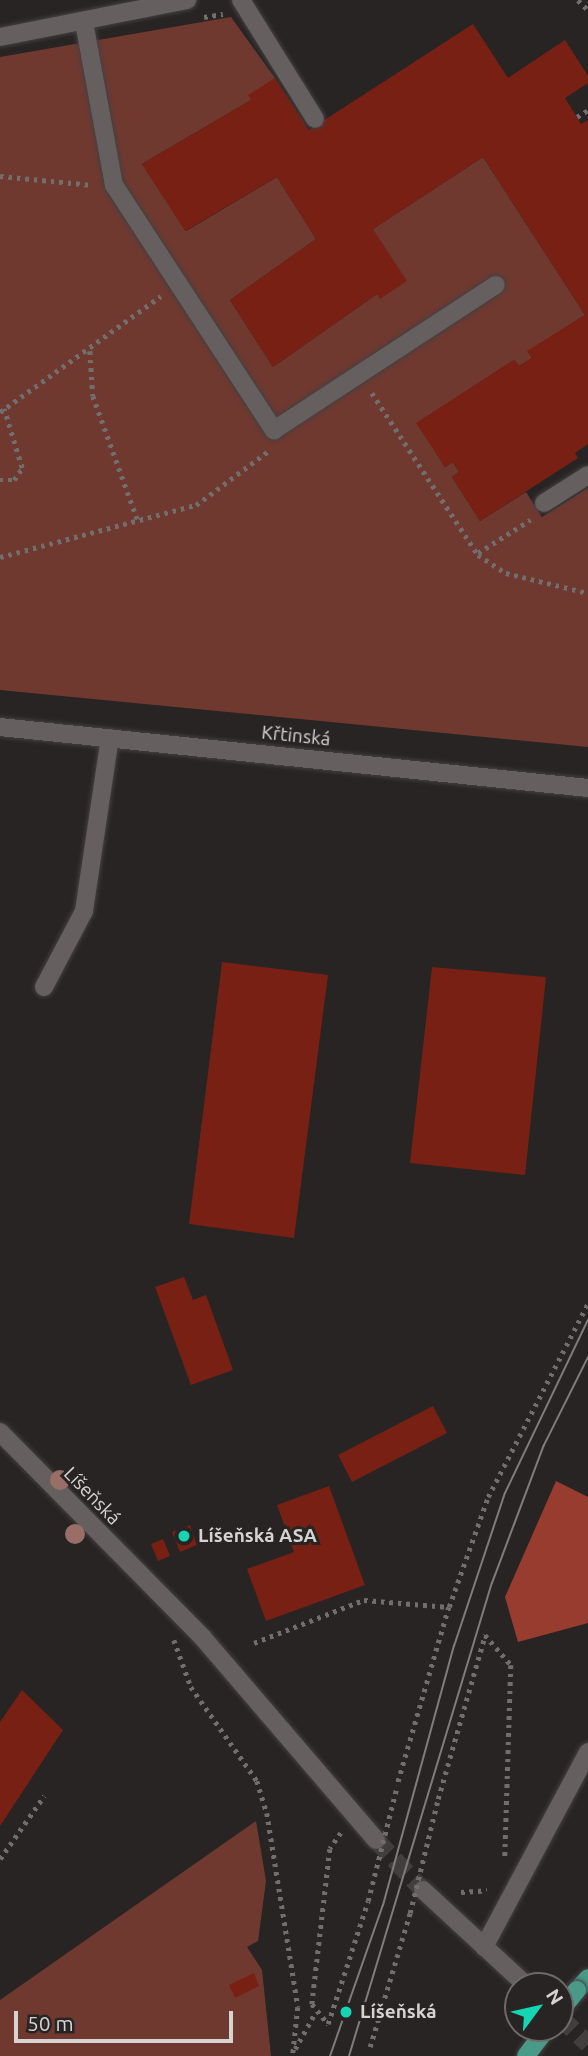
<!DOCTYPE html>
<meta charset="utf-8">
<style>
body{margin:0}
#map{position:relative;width:588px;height:2056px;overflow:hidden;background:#282423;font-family:Ubuntu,sans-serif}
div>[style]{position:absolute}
.green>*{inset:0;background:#703930}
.forest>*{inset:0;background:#973c2f}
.building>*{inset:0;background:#782014}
.minor-tunnel>*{height:18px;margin-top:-9px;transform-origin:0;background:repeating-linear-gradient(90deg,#423e3d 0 18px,transparent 0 27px)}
.path>*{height:4.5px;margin-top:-2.25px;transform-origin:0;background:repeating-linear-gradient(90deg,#716e6d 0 3.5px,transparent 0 8.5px)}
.roads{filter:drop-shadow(0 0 2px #444040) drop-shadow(0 0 2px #444040)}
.minor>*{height:18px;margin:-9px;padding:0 9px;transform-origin:9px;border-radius:9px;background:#65605f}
.major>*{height:18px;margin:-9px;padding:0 9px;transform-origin:9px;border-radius:9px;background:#499a88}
.tram>*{height:2px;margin:-1px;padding:0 1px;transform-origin:1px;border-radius:1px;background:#7f7c7b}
.path-bridge>*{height:4.5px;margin-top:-2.25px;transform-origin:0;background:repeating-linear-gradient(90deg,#716e6d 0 3.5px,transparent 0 8.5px)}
.bridges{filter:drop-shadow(0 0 2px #444040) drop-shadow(0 0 2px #444040)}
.major-bridge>*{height:18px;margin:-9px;padding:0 9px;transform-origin:9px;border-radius:9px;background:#499a88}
.trees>*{width:20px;height:20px;margin:-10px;border-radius:50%;background:#996e66}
.dots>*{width:19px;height:19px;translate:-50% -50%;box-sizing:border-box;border:4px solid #282423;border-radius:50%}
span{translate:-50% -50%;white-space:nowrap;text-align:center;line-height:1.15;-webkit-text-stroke:6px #282423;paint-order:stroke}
.street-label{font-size:19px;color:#d6d3d3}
.poi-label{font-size:19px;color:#d6d3d3;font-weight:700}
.left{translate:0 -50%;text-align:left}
.north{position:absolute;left:504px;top:1972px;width:70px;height:70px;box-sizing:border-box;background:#282423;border:2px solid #6e6a69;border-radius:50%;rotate:57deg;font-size:19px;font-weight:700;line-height:28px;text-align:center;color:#d6d3d3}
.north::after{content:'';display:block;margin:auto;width:24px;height:32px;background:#15d5b3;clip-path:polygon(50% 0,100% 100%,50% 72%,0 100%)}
.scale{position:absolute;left:14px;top:2011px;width:219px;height:32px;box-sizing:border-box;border:4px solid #d6d3d3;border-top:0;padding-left:9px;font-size:21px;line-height:24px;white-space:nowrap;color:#d6d3d3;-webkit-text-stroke:5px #282423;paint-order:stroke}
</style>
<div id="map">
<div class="green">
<div style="clip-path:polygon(231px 17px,275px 78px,251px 100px,142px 164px,186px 231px,277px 177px,316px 239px,230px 300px,273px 367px,377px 294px,380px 298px,373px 229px,483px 157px,585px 315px,528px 351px,532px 358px,519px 366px,514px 360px,417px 423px,445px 467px,453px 462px,459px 472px,452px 477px,480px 521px,526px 492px,542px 517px,588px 488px,588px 747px,0 690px,0 57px)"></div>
<div style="clip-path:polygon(256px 1821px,266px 1881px,258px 1941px,247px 1947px,262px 1970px,271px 2056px,0 2056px,0 2000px)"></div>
</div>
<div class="forest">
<div style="clip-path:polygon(556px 1481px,588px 1497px,588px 1623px,518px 1642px,505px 1597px)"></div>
</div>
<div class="building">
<div style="clip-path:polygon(473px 24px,508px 78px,565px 40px,588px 76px,588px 83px,565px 98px,581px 124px,588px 120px,588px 444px,575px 453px,578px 458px,480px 521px,452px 477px,459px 472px,453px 462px,445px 467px,416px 423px,514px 360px,519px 366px,532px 358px,527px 351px,585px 315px,483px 157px,373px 229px,407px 281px,380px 299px,377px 294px,273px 367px,230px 300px,316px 239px,277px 177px,185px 231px,142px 164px,251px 100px,248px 95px,275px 78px,309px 130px)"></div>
<div style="clip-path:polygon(222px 962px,328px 975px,294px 1238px,189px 1224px)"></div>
<div style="clip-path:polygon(432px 967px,546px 977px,525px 1175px,410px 1163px)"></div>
<div style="clip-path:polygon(184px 1277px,193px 1300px,206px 1295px,233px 1370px,191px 1385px,155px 1287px)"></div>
<div style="clip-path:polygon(433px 1406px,447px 1433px,352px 1482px,338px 1455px)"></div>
<div style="clip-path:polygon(329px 1486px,365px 1585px,266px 1621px,247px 1569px,294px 1552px,277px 1505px)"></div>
<div style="clip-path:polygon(190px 1525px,197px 1545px,180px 1552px,172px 1532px)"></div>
<div style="clip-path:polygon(163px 1539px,170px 1556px,158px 1561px,151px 1544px)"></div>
<div style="clip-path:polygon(22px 1690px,63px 1730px,0 1826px,0 1722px)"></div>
<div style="clip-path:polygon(254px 1973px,259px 1986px,235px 1998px,229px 1985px)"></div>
</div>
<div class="minor-tunnel">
<div style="left:376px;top:1840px;width:69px;rotate:46.8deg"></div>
<div style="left:560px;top:2017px;width:39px;rotate:44deg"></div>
</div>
<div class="path">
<div style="left:578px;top:0;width:14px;rotate:45deg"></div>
<div style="left:204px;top:17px;width:19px;rotate:-9deg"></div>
<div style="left:577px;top:117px;width:13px;rotate:-32deg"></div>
<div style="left:0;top:176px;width:93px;rotate:5.5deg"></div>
<div style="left:90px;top:351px;width:45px;rotate:86.2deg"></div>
<div style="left:93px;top:396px;width:133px;rotate:70.2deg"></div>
<div style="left:372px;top:393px;width:194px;rotate:56.8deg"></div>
<div style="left:478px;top:555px;width:33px;rotate:33deg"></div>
<div style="left:506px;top:573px;width:84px;rotate:13.7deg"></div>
<div style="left:0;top:412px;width:198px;rotate:-35.8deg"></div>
<div style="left:0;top:480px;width:14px"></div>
<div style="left:14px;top:480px;width:14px;rotate:-56deg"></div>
<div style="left:22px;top:468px;width:62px;rotate:-107deg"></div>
<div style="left:478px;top:553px;width:62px;rotate:-32.4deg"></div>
<div style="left:0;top:557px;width:203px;rotate:-14.9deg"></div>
<div style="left:196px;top:505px;width:89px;rotate:-36.7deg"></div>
<div style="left:449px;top:1607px;width:117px;rotate:-70.5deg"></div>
<div style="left:488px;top:1497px;width:218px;rotate:-62.7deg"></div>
<div style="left:174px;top:1640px;width:50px;rotate:70.1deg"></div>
<div style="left:191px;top:1687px;width:115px;rotate:54.9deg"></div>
<div style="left:257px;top:1781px;width:34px;rotate:73deg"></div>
<div style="left:267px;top:1813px;width:196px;rotate:80.9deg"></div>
<div style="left:298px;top:2007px;width:47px;rotate:96.1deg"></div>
<div style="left:254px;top:1643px;width:118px;rotate:-21.4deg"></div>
<div style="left:364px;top:1600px;width:85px;rotate:4.7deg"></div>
<div style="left:449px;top:1607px;width:186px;rotate:106.2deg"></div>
<div style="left:438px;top:1799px;width:171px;rotate:-74deg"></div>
<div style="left:485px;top:1635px;width:40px;rotate:49deg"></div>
<div style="left:511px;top:1665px;width:192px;rotate:91.8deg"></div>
<div style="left:341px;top:1833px;width:19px;rotate:125deg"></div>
<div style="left:330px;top:1849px;width:156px;rotate:96.6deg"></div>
<div style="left:312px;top:2004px;width:26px;rotate:51deg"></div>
<div style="left:328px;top:2024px;width:129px;rotate:-72deg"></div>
<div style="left:0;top:1859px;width:77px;rotate:-55.1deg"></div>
<div style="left:461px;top:1892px;width:26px;rotate:-4deg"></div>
<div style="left:370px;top:2047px;width:140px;rotate:-73.4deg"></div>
<div style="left:295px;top:2049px;width:41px;rotate:-60.9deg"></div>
</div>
<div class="roads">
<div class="minor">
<div style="left:241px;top:0;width:140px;rotate:58.1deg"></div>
<div style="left:84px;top:22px;width:166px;rotate:79.6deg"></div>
<div style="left:114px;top:185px;width:293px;rotate:56.9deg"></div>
<div style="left:274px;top:430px;width:265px;rotate:-33.2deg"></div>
<div style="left:0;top:37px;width:191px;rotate:-11.2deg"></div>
<div style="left:544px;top:503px;width:52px;rotate:-32.5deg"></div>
<div style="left:0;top:727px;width:591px;rotate:5.92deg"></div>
<div style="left:44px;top:987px;width:86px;rotate:-62.2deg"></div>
<div style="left:84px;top:911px;width:175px;rotate:-81.5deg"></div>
<div style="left:0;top:1432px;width:289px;rotate:45.4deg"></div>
<div style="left:203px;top:1638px;width:266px;rotate:49.4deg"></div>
<div style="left:423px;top:1890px;width:142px;rotate:42.7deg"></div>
<div style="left:484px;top:1947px;width:221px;rotate:-61.9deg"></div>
</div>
<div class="major">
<div style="left:577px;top:1990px;width:16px;rotate:-47deg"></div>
<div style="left:526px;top:2056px;width:35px;rotate:-53deg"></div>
</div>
</div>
<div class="tram">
<div style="left:330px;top:2056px;width:160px;rotate:-70.7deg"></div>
<div style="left:383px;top:1905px;width:269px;rotate:-74.7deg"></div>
<div style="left:454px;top:1646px;width:161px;rotate:-71.6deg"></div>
<div style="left:505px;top:1493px;width:192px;rotate:-64.4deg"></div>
<div style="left:349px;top:2056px;width:494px;rotate:-73.2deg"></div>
<div style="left:492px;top:1583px;width:147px;rotate:-69.4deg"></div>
<div style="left:544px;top:1445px;width:98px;rotate:-63.4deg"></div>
</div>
<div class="path-bridge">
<div style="left:368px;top:1901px;width:119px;rotate:-75.8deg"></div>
<div style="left:410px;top:1913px;width:117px;rotate:-76.2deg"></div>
</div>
<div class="bridges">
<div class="major-bridge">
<div style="left:560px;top:2011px;width:27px;rotate:-51deg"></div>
</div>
</div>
<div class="trees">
<div style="left:60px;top:1480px"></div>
<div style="left:75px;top:1534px"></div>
</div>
<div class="dots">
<div style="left:184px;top:1536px;background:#15d5b3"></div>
<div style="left:346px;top:2012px;background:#15d5b3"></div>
</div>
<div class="street-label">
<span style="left:296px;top:736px;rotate:6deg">Křtinská</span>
<span style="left:92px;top:1496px;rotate:46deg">Líšeňská</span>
</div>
<div class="poi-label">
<span class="left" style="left:198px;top:1536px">Líšeňská ASA</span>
<span class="left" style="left:360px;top:2012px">Líšeňská</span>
</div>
<div class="north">N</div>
<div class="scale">50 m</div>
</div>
